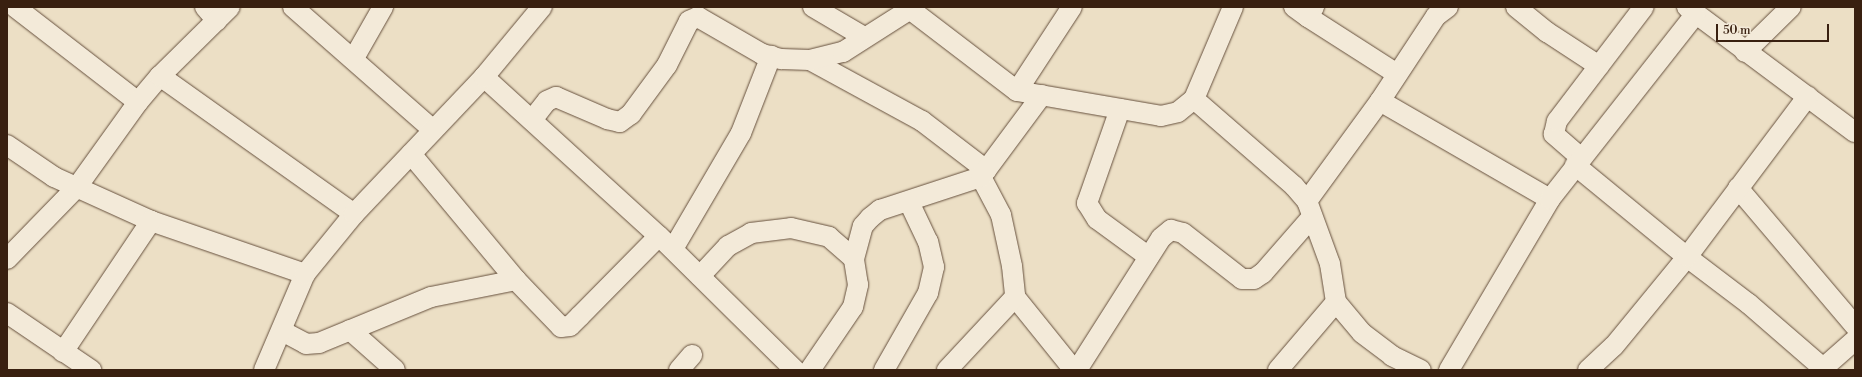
<!DOCTYPE html>
<style>
body{margin:0}
#map{position:relative;width:1862px;height:377px;overflow:hidden;background:#ecdfc5;font-family:"Libre Bodoni",serif}
div>[style]{position:absolute}
.roads{filter:drop-shadow(0 0 1px #66503d) drop-shadow(0 0 1px #66503d)}
.minor>*{height:20px;margin:-10px;padding:0 10px;transform-origin:10px;border-radius:10px;background:#f3ead9}
span{translate:-50% -50%;white-space:nowrap;text-align:center;line-height:1.15;-webkit-text-stroke:3px #f3ead9;paint-order:stroke}
.frame{position:absolute;inset:0;border:8px solid #392010;pointer-events:none}
.scale{position:absolute;left:1716px;top:24px;width:113px;height:18px;box-sizing:border-box;border:2px solid #392010;border-top:0;padding-left:5px;font-size:12px;line-height:14px;white-space:nowrap;color:#392010;-webkit-text-stroke:3px #f3ead9;paint-order:stroke}
</style>
<div id="map">
<div class="roads">
<div class="minor">
<div style="left:15px;top:7px;width:155px;rotate:37.7deg"></div>
<div style="left:205px;top:7px;width:18px;rotate:49deg"></div>
<div style="left:293px;top:7px;width:185px;rotate:41.3deg"></div>
<div style="left:813px;top:7px;width:59px;rotate:30.5deg"></div>
<div style="left:907px;top:7px;width:138px;rotate:37.4deg"></div>
<div style="left:1017px;top:91px;width:146px;rotate:9.8deg"></div>
<div style="left:1161px;top:116px;width:17px;rotate:-13deg"></div>
<div style="left:1178px;top:112px;width:21px;rotate:-39deg"></div>
<div style="left:1194px;top:99px;width:100px;rotate:-67deg"></div>
<div style="left:1294px;top:7px;width:17px;rotate:36deg"></div>
<div style="left:1308px;top:17px;width:12px;rotate:-59deg"></div>
<div style="left:1516px;top:7px;width:40px;rotate:39deg"></div>
<div style="left:1547px;top:32px;width:62px;rotate:33.2deg"></div>
<div style="left:1687px;top:7px;width:209px;rotate:36.7deg"></div>
<div style="left:1308px;top:17px;width:106px;rotate:32.6deg"></div>
<div style="left:1745px;top:52px;width:64px;rotate:-44.4deg"></div>
<div style="left:354px;top:58px;width:59px;rotate:-60.4deg"></div>
<div style="left:810px;top:60px;width:128px;rotate:28.6deg"></div>
<div style="left:922px;top:121px;width:81px;rotate:37.4deg"></div>
<div style="left:160px;top:76px;width:238px;rotate:35.4deg"></div>
<div style="left:484px;top:77px;width:236px;rotate:42.3deg"></div>
<div style="left:659px;top:236px;width:191px;rotate:44.6deg"></div>
<div style="left:1017px;top:91px;width:100px;rotate:-56.8deg"></div>
<div style="left:1194px;top:99px;width:133px;rotate:41deg"></div>
<div style="left:1294px;top:186px;width:20px;rotate:49deg"></div>
<div style="left:1307px;top:201px;width:67px;rotate:69.9deg"></div>
<div style="left:1330px;top:264px;width:38px;rotate:81deg"></div>
<div style="left:1336px;top:302px;width:40px;rotate:50deg"></div>
<div style="left:1362px;top:333px;width:38px;rotate:37deg"></div>
<div style="left:1392px;top:356px;width:32px;rotate:26deg"></div>
<div style="left:1380px;top:101px;width:196px;rotate:30deg"></div>
<div style="left:1120px;top:109px;width:100px;rotate:109.3deg"></div>
<div style="left:1087px;top:203px;width:19px;rotate:58deg"></div>
<div style="left:1097px;top:219px;width:64px;rotate:36.2deg"></div>
<div style="left:532px;top:120px;width:24px;rotate:-52deg"></div>
<div style="left:547px;top:101px;width:10px;rotate:-24deg"></div>
<div style="left:556px;top:97px;width:56px;rotate:23.3deg"></div>
<div style="left:607px;top:119px;width:13px;rotate:13deg"></div>
<div style="left:620px;top:122px;width:14px;rotate:-36deg"></div>
<div style="left:631px;top:114px;width:61px;rotate:-53.7deg"></div>
<div style="left:667px;top:65px;width:49px;rotate:-63.4deg"></div>
<div style="left:689px;top:21px;width:10px;rotate:-24deg"></div>
<div style="left:698px;top:17px;width:74px;rotate:30deg"></div>
<div style="left:762px;top:54px;width:20px;rotate:15deg"></div>
<div style="left:781px;top:59px;width:29px;rotate:2deg"></div>
<div style="left:810px;top:60px;width:34px;rotate:-14deg"></div>
<div style="left:843px;top:52px;width:78px;rotate:-32.5deg"></div>
<div style="left:7px;top:145px;width:57px;rotate:34.2deg"></div>
<div style="left:54px;top:177px;width:107px;rotate:24.4deg"></div>
<div style="left:151px;top:221px;width:163px;rotate:19deg"></div>
<div style="left:411px;top:154px;width:164px;rotate:50.2deg"></div>
<div style="left:516px;top:280px;width:65px;rotate:46.2deg"></div>
<div style="left:561px;top:327px;width:9px;rotate:-6deg"></div>
<div style="left:570px;top:326px;width:14px;rotate:-45deg"></div>
<div style="left:580px;top:316px;width:112px;rotate:-45.4deg"></div>
<div style="left:1580px;top:157px;width:35px;rotate:-139deg"></div>
<div style="left:1554px;top:134px;width:13px;rotate:-77deg"></div>
<div style="left:1557px;top:121px;width:143px;rotate:-52.7deg"></div>
<div style="left:1575px;top:165px;width:145px;rotate:39.4deg"></div>
<div style="left:1687px;top:257px;width:78px;rotate:37.2deg"></div>
<div style="left:1749px;top:304px;width:98px;rotate:40.9deg"></div>
<div style="left:981px;top:177px;width:43px;rotate:62.2deg"></div>
<div style="left:1001px;top:215px;width:52px;rotate:77.8deg"></div>
<div style="left:1012px;top:266px;width:31px;rotate:84deg"></div>
<div style="left:1015px;top:297px;width:94px;rotate:51.1deg"></div>
<div style="left:1738px;top:188px;width:181px;rotate:49.7deg"></div>
<div style="left:1307px;top:201px;width:124px;rotate:-53.9deg"></div>
<div style="left:1380px;top:101px;width:102px;rotate:-56.6deg"></div>
<div style="left:1436px;top:16px;width:15px;rotate:-37deg"></div>
<div style="left:673px;top:249px;width:134px;rotate:-59.6deg"></div>
<div style="left:741px;top:133px;width:83px;rotate:-68.7deg"></div>
<div style="left:7px;top:259px;width:100px;rotate:-45.8deg"></div>
<div style="left:77px;top:187px;width:105px;rotate:-54.3deg"></div>
<div style="left:138px;top:102px;width:34px;rotate:-50deg"></div>
<div style="left:160px;top:76px;width:98px;rotate:-44.6deg"></div>
<div style="left:700px;top:276px;width:41px;rotate:-47deg"></div>
<div style="left:728px;top:246px;width:26px;rotate:-29deg"></div>
<div style="left:751px;top:233px;width:40px;rotate:-7.1deg"></div>
<div style="left:791px;top:228px;width:39px;rotate:13deg"></div>
<div style="left:829px;top:237px;width:33px;rotate:41deg"></div>
<div style="left:7px;top:313px;width:102px;rotate:34.2deg"></div>
<div style="left:350px;top:330px;width:60px;rotate:41.6deg"></div>
<div style="left:282px;top:331px;width:27px;rotate:28deg"></div>
<div style="left:306px;top:344px;width:13px;rotate:-4deg"></div>
<div style="left:319px;top:343px;width:121px;rotate:-22.3deg"></div>
<div style="left:431px;top:297px;width:87px;rotate:-11.3deg"></div>
<div style="left:63px;top:352px;width:158px;rotate:-56.1deg"></div>
<div style="left:264px;top:370px;width:104px;rotate:-66.9deg"></div>
<div style="left:305px;top:274px;width:77px;rotate:-50.8deg"></div>
<div style="left:354px;top:214px;width:189px;rotate:-46.5deg"></div>
<div style="left:484px;top:77px;width:91px;rotate:-50.4deg"></div>
<div style="left:679px;top:370px;width:20px;rotate:-49deg"></div>
<div style="left:810px;top:370px;width:76px;rotate:-55.7deg"></div>
<div style="left:853px;top:307px;width:23px;rotate:-77deg"></div>
<div style="left:858px;top:285px;width:26px;rotate:-99deg"></div>
<div style="left:854px;top:259px;width:34px;rotate:-75deg"></div>
<div style="left:863px;top:226px;width:11px;rotate:-49deg"></div>
<div style="left:870px;top:218px;width:13px;rotate:-39deg"></div>
<div style="left:880px;top:210px;width:106px;rotate:-18.1deg"></div>
<div style="left:981px;top:177px;width:102px;rotate:-53.4deg"></div>
<div style="left:884px;top:370px;width:89px;rotate:-60.3deg"></div>
<div style="left:928px;top:293px;width:27px;rotate:-77deg"></div>
<div style="left:934px;top:267px;width:26px;rotate:-103deg"></div>
<div style="left:928px;top:242px;width:44px;rotate:-115.4deg"></div>
<div style="left:947px;top:370px;width:100px;rotate:-47deg"></div>
<div style="left:1077px;top:370px;width:156px;rotate:-57.5deg"></div>
<div style="left:1161px;top:238px;width:13px;rotate:-39deg"></div>
<div style="left:1171px;top:230px;width:12px;rotate:14deg"></div>
<div style="left:1183px;top:233px;width:75px;rotate:37.9deg"></div>
<div style="left:1242px;top:279px;width:12px"></div>
<div style="left:1254px;top:279px;width:11px;rotate:-34deg"></div>
<div style="left:1263px;top:273px;width:73px;rotate:-48.9deg"></div>
<div style="left:1278px;top:370px;width:89px;rotate:-49.5deg"></div>
<div style="left:1449px;top:370px;width:199px;rotate:-59.4deg"></div>
<div style="left:1550px;top:199px;width:234px;rotate:-51.8deg"></div>
<div style="left:1588px;top:370px;width:35px;rotate:-43deg"></div>
<div style="left:1614px;top:346px;width:115px;rotate:-50.6deg"></div>
<div style="left:1687px;top:257px;width:201px;rotate:-53.1deg"></div>
<div style="left:1821px;top:370px;width:45px;rotate:-41.4deg"></div>
</div>
</div>
<div class="frame"></div>
<div class="scale">50 m</div>
</div>
